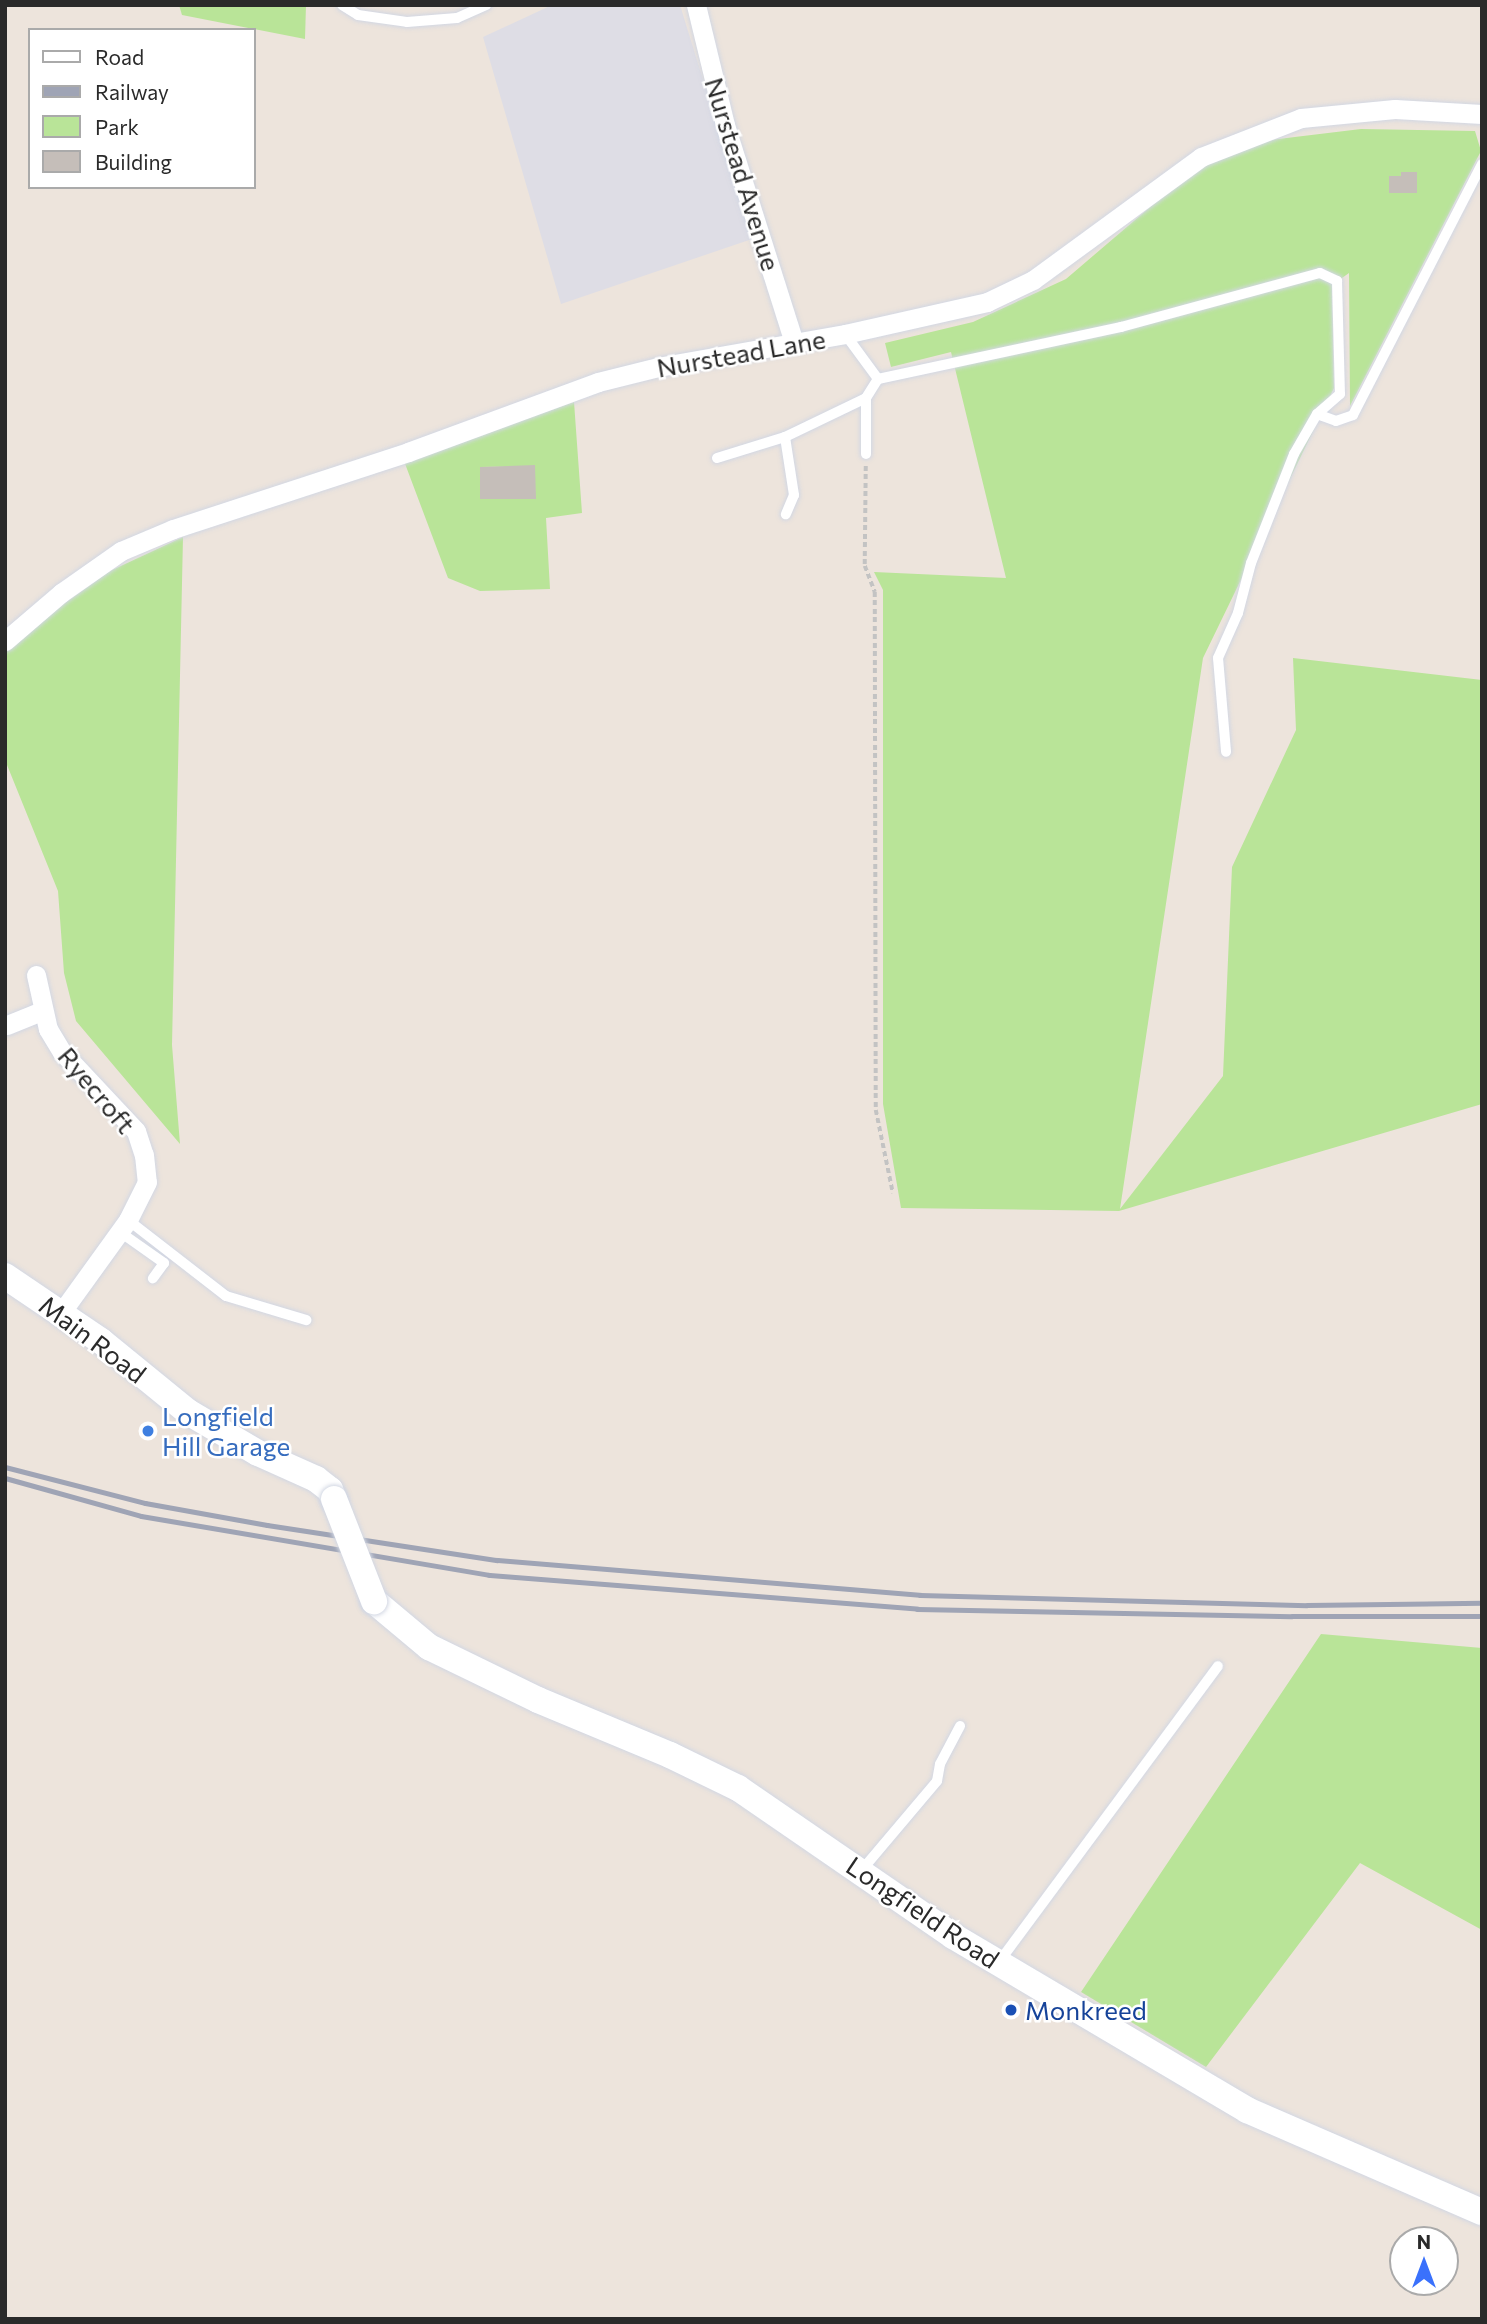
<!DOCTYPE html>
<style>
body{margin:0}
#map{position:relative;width:1487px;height:2324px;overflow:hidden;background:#ede4dc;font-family:Commissioner,sans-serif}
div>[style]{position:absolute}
.industrial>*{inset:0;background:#dedde5}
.green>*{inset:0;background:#b9e498}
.building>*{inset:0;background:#c5beb9}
.path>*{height:3.5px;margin-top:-1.75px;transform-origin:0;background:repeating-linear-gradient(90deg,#c3c3c3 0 5px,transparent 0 8.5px)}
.roads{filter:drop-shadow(0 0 2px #d2d7e3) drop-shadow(0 0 2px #d2d7e3)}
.lane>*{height:10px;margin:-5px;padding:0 5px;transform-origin:5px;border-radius:5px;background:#fff}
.street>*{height:19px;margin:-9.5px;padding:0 9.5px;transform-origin:9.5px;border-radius:9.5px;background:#fff}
.secondary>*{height:26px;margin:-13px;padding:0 13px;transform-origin:13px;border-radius:13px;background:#fff}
.rail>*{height:5px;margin:-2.5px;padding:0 2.5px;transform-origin:2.5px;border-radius:2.5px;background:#9fa4b5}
.bridges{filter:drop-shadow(0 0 2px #d2d7e3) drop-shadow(0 0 2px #d2d7e3)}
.secondary-bridge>*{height:26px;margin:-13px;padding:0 13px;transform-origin:13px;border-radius:13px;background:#fff}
.dots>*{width:19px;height:19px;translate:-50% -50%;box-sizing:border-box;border:4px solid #fff;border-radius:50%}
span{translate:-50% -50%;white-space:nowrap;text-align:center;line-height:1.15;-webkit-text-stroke:5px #fff;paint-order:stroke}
.street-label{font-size:26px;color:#2a2a2a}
.shop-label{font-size:26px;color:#366cbe}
.left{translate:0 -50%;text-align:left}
.transit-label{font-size:26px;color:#164399}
.frame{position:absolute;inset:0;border:7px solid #2a2a2a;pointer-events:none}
.legend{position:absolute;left:28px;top:28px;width:228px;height:161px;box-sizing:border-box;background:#fff;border:2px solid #aaa;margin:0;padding:9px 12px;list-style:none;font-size:21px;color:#2a2a2a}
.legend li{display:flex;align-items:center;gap:14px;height:35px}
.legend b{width:35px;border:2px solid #aaa}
.north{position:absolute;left:1389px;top:2226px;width:70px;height:70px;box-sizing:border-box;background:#fff;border:2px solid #aaa;border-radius:50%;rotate:0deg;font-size:19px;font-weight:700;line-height:28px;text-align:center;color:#2a2a2a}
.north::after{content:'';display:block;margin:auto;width:24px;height:32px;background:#3a71fc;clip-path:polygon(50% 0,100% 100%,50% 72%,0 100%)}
</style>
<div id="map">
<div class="industrial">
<div style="clip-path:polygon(552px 5px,680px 5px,752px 239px,561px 304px,483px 37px)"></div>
</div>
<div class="green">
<div style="clip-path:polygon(179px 5px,306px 5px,305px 39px,182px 15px)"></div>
<div style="clip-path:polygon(evenodd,1361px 129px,1475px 131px,1481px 151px,1350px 406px,1349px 273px,1332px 285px,1334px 388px,1203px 658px,1120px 1209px,1223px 1076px,1232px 867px,1296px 730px,1293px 658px,1482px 680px,1482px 1104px,1119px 1211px,901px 1208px,883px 1104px,883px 590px,874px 572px,1006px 578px,951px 352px,891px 367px,885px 343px,973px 322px,1066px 279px,1197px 167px,1270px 140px,1361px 129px,1402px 172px,1417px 172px,1416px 193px,1389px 192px,1389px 176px,1401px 176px,1402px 172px)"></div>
<div style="clip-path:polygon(evenodd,574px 402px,582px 513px,546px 518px,550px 589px,480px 591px,448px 578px,404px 461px,574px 402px,535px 466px,480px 499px,480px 467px,535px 466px)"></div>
<div style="clip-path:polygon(183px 537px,172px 1045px,180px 1144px,76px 1021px,64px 973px,58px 891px,5px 760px,5px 652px,51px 613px,110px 571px)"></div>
<div style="clip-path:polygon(1321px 1634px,1482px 1648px,1482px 1930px,1360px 1863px,1206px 2067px,1081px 1992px)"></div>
</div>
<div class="building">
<div style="clip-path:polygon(1401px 172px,1417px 172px,1417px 193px,1389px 193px,1389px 176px,1401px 176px)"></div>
<div style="clip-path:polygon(535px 465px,536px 499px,480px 499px,480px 467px)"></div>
</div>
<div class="path">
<div style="left:866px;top:466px;width:100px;rotate:90.6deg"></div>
<div style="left:865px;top:566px;width:28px;rotate:69deg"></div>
<div style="left:875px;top:592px;width:518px;rotate:89.89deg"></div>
<div style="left:876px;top:1110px;width:85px;rotate:78.4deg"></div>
</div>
<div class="roads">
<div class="lane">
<div style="left:342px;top:5px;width:19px;rotate:32deg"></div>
<div style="left:358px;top:15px;width:49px;rotate:8.1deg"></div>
<div style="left:407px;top:22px;width:50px;rotate:-4.6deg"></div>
<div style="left:457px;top:18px;width:32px;rotate:-24deg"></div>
<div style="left:845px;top:334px;width:56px;rotate:53.7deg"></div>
<div style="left:878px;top:379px;width:249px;rotate:-12.1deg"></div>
<div style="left:1121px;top:327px;width:206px;rotate:-15.2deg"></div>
<div style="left:1320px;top:273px;width:19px;rotate:25deg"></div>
<div style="left:1337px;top:281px;width:113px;rotate:88.5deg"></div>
<div style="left:1340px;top:394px;width:30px;rotate:139deg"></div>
<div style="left:1317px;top:414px;width:46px;rotate:119.9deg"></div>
<div style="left:1294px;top:454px;width:117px;rotate:111.5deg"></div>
<div style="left:1251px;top:563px;width:52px;rotate:104.6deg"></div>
<div style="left:1238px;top:613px;width:49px;rotate:114deg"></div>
<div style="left:1218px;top:658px;width:94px;rotate:85.1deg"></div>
<div style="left:1317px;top:414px;width:20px;rotate:20deg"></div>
<div style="left:1336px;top:421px;width:18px;rotate:-19deg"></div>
<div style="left:1353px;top:415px;width:282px;rotate:-62.8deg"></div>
<div style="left:785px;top:437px;width:59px;rotate:81.2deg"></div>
<div style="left:794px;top:495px;width:21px;rotate:113deg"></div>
<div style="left:866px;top:454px;width:56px;rotate:-90deg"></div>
<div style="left:717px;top:458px;width:71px;rotate:-17.2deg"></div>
<div style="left:785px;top:437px;width:90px;rotate:-25.7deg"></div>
<div style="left:866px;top:398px;width:22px;rotate:-58deg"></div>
<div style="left:128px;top:1220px;width:124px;rotate:37.8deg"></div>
<div style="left:226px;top:1296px;width:84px;rotate:16.7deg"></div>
<div style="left:120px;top:1232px;width:54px;rotate:35.2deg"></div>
<div style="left:164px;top:1263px;width:19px;rotate:126deg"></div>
<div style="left:861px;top:1871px;width:118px;rotate:-49.8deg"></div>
<div style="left:937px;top:1781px;width:17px;rotate:-80deg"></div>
<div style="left:940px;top:1764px;width:43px;rotate:-62.2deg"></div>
<div style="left:999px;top:1962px;width:368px;rotate:-53.5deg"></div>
</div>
<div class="street">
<div style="left:696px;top:5px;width:123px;rotate:76.4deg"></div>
<div style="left:725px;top:125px;width:229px;rotate:72.4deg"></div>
<div style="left:5px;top:641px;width:74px;rotate:-40.6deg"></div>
<div style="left:61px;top:593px;width:73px;rotate:-35deg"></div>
<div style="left:121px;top:551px;width:56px;rotate:-22.9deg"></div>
<div style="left:173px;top:529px;width:247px;rotate:-18.1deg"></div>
<div style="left:408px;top:452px;width:202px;rotate:-20.2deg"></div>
<div style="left:598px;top:382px;width:62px;rotate:-14deg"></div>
<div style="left:658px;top:367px;width:190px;rotate:-10deg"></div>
<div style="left:845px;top:334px;width:146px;rotate:-12.7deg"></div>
<div style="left:987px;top:302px;width:51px;rotate:-25.6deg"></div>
<div style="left:1033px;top:280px;width:208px;rotate:-36.2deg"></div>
<div style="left:1201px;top:157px;width:107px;rotate:-21.3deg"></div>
<div style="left:1301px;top:118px;width:94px;rotate:-5.5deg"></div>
<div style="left:1395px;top:109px;width:87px;rotate:3.3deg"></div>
<div style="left:36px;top:975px;width:55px;rotate:77.5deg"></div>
<div style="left:48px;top:1029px;width:27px;rotate:59deg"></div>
<div style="left:62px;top:1052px;width:108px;rotate:46.9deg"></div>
<div style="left:136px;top:1131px;width:25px;rotate:72deg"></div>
<div style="left:144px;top:1155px;width:27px;rotate:84deg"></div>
<div style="left:147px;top:1182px;width:42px;rotate:116.6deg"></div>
<div style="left:128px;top:1220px;width:115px;rotate:125.8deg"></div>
<div style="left:7px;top:1025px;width:38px;rotate:-22deg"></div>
</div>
<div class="secondary">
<div style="left:5px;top:1276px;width:116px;rotate:34.1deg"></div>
<div style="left:101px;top:1341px;width:112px;rotate:39.2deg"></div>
<div style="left:188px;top:1412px;width:81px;rotate:30.4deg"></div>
<div style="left:258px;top:1453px;width:64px;rotate:24.1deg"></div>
<div style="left:316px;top:1479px;width:18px;rotate:38deg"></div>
<div style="left:330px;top:1490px;width:10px;rotate:66deg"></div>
<div style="left:374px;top:1601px;width:72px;rotate:39.9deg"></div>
<div style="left:429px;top:1647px;width:121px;rotate:25.9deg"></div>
<div style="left:538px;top:1700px;width:143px;rotate:22.6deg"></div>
<div style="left:670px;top:1755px;width:76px;rotate:25.9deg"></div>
<div style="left:738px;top:1788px;width:261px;rotate:34.5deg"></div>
<div style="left:953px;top:1936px;width:342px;rotate:30.6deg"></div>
<div style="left:1247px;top:2110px;width:256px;rotate:23.5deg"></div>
</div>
</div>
<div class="rail">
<div style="left:5px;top:1467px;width:145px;rotate:14.4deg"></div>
<div style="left:145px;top:1503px;width:124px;rotate:10.2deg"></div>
<div style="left:267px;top:1525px;width:233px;rotate:8.7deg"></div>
<div style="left:497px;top:1560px;width:424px;rotate:4.7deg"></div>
<div style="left:920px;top:1595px;width:387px;rotate:1.5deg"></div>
<div style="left:1307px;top:1605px;width:175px;rotate:-0.7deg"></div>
<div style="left:5px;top:1478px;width:141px;rotate:15.6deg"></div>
<div style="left:141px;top:1516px;width:353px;rotate:9.6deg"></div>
<div style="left:489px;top:1575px;width:429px;rotate:4.5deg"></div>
<div style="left:917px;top:1609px;width:375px;rotate:1.1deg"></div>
<div style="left:1292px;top:1616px;width:190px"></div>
</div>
<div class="bridges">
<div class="secondary-bridge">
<div style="left:334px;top:1499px;width:110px;rotate:68.6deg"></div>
</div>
</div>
<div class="dots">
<div style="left:148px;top:1431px;background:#3f7fe0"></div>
<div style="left:1011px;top:2010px;background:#1a4fb4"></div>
</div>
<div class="street-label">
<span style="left:743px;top:174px;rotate:73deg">Nurstead Avenue</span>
<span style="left:741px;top:353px;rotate:-10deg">Nurstead Lane</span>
<span style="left:97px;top:1090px;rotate:50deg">Ryecroft</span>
<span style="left:93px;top:1339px;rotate:37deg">Main Road</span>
<span style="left:923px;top:1912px;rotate:34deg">Longfield Road</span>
</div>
<div class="shop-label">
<span class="left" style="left:162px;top:1431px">Longfield<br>Hill Garage</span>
</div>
<div class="transit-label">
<span class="left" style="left:1025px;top:2010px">Monkreed</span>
</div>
<div class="frame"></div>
<ul class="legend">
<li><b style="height:9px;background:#fff"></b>Road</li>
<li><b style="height:9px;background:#9fa4b5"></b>Railway</li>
<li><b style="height:19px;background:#b9e498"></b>Park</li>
<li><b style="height:19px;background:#c5beb9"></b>Building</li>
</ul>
<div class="north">N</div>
</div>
